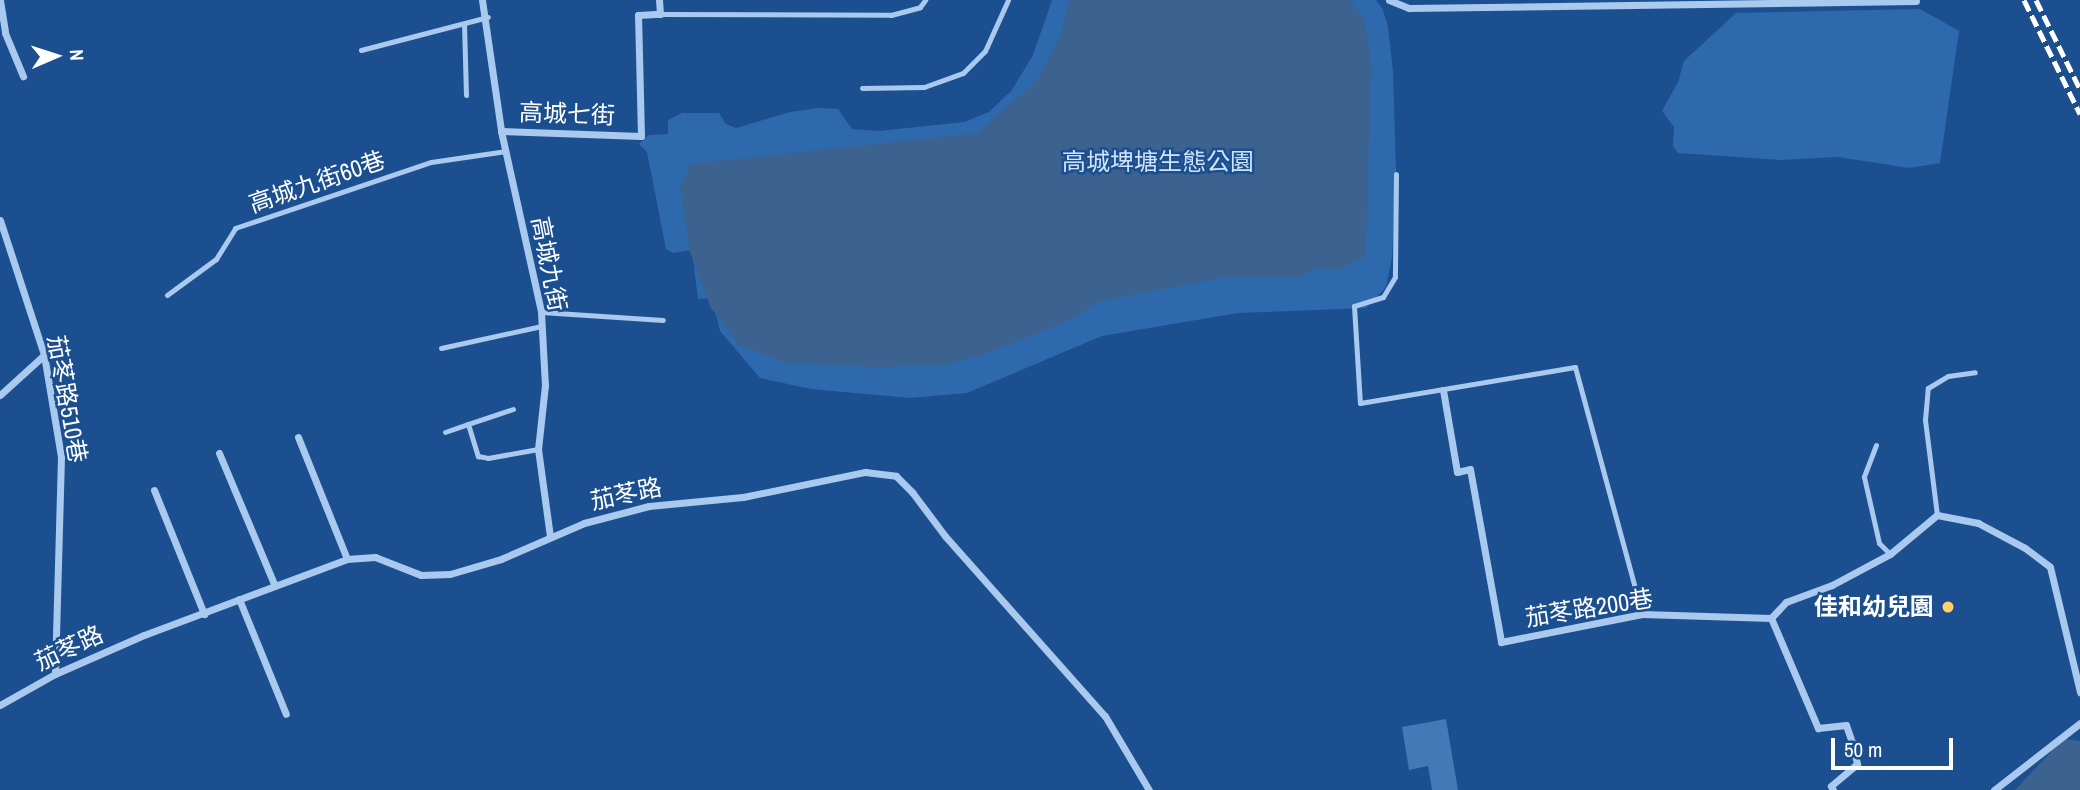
<!DOCTYPE html>
<meta charset="utf-8">
<style>
body{margin:0}
#map{position:relative;width:2080px;height:790px;overflow:hidden;background:#1b4f8f;font-family:"Archivo Narrow","Noto Sans TC",sans-serif}
div>[style]{position:absolute}
.green>*{inset:0;background:#2e69ad}
.water>*{inset:0;background:#3c6290}
.building>*{inset:0;background:#4478b7}
.service>*{height:5px;margin:-2.5px;padding:0 2.5px;transform-origin:2.5px;border-radius:2.5px;background:#a9c9ee}
.minor>*{height:7px;margin:-3.5px;padding:0 3.5px;transform-origin:3.5px;border-radius:3.5px;background:#a9c9ee}
.rail>*{height:5px;margin-top:-2.5px;transform-origin:0;background:repeating-linear-gradient(90deg,#fff 0 12px,transparent 0 17px)}
.dots>*{width:19px;height:19px;translate:-50% -50%;box-sizing:border-box;border:4px solid #1b4f8f;border-radius:50%}
span{translate:-50% -50%;white-space:nowrap;text-align:center;line-height:1.15;-webkit-text-stroke:5px #1b4f8f;paint-order:stroke}
.street-label{font-size:24px;color:#fff}
.park-label{font-size:24px;color:#cfe3fa}
.poi-label{font-size:24px;color:#fff;font-weight:700}
.right{translate:-100% -50%;text-align:right}
.north{position:absolute;left:21px;top:21px;width:70px;height:70px;-webkit-text-stroke:5px #1b4f8f;paint-order:stroke;rotate:87deg;font-size:19px;font-weight:700;line-height:28px;text-align:center;color:#fff}
.north::after{content:'';display:block;margin:auto;width:24px;height:32px;background:#fff;clip-path:polygon(50% 0,100% 100%,50% 72%,0 100%)}
.scale{position:absolute;left:1831px;top:738px;width:122px;height:32px;box-sizing:border-box;border:4px solid #fff;border-top:0;padding-left:9px;font-size:21px;line-height:24px;white-space:nowrap;color:#fff;-webkit-text-stroke:5px #1b4f8f;paint-order:stroke}
</style>
<div id="map">
<div class="green">
<div style="clip-path:polygon(1052px 0,1376px 0,1382px 8px,1388px 26px,1393px 71px,1396px 171px,1392px 258px,1386px 287px,1366px 308px,1238px 313px,1102px 336px,967px 393px,910px 398px,811px 389px,760px 378px,720px 331px,712px 298px,698px 299px,692px 250px,673px 253px,666px 249px,647px 152px,639px 144px,649px 135px,668px 134px,668px 120px,682px 113px,719px 113px,726px 124px,736px 128px,790px 112px,819px 108px,838px 109px,852px 129px,879px 131px,964px 122px,989px 112px,1012px 90px,1033px 55px)"></div>
<div style="clip-path:polygon(1920px 9px,1959px 31px,1940px 163px,1909px 168px,1838px 157px,1780px 160px,1678px 153px,1673px 146px,1674px 127px,1662px 111px,1678px 82px,1684px 61px,1736px 13px)"></div>
</div>
<div class="water">
<div style="clip-path:polygon(1069px 0,1350px 0,1364px 19px,1371px 63px,1366px 256px,1338px 270px,1317px 268px,1298px 278px,1220px 278px,1098px 302px,1067px 321px,988px 353px,945px 365px,875px 367px,785px 363px,738px 344px,711px 308px,689px 249px,680px 186px,691px 164px,977px 133px,1038px 79px,1061px 34px)"></div>
<div style="clip-path:polygon(2063px 739px,2080px 741px,2080px 790px,2015px 790px)"></div>
</div>
<div class="building">
<div style="clip-path:polygon(1446px 719px,1458px 790px,1432px 790px,1428px 766px,1409px 770px,1402px 727px)"></div>
</div>
<div class="service">
<div style="left:660px;top:14px;width:231px;rotate:0.2deg"></div>
<div style="left:891px;top:15px;width:30px;rotate:-15deg"></div>
<div style="left:920px;top:7px;width:9px;rotate:-54deg"></div>
<div style="left:464px;top:24px;width:71px;rotate:88.4deg"></div>
<div style="left:361px;top:50px;width:131px;rotate:-14.6deg"></div>
<div style="left:862px;top:88px;width:62px;rotate:-0.9deg"></div>
<div style="left:924px;top:87px;width:41px;rotate:-19.7deg"></div>
<div style="left:963px;top:73px;width:31px;rotate:-45deg"></div>
<div style="left:985px;top:51px;width:56px;rotate:-65.7deg"></div>
<div style="left:1396px;top:174px;width:103px;rotate:90.6deg"></div>
<div style="left:1395px;top:277px;width:23px;rotate:121deg"></div>
<div style="left:1383px;top:297px;width:30px;rotate:163deg"></div>
<div style="left:1354px;top:306px;width:97px;rotate:86.5deg"></div>
<div style="left:1360px;top:403px;width:218px;rotate:-9.5deg"></div>
<div style="left:1575px;top:367px;width:256px;rotate:74.8deg"></div>
<div style="left:167px;top:295px;width:61px;rotate:-36.3deg"></div>
<div style="left:216px;top:259px;width:36px;rotate:-58deg"></div>
<div style="left:235px;top:228px;width:207px;rotate:-18.6deg"></div>
<div style="left:431px;top:162px;width:76px;rotate:-8.3deg"></div>
<div style="left:541px;top:312px;width:122px;rotate:3.8deg"></div>
<div style="left:441px;top:348px;width:103px;rotate:-12.3deg"></div>
<div style="left:513px;top:409px;width:47px;rotate:161.6deg"></div>
<div style="left:468px;top:424px;width:34px;rotate:73deg"></div>
<div style="left:478px;top:456px;width:10px;rotate:11deg"></div>
<div style="left:488px;top:458px;width:51px;rotate:-10.2deg"></div>
<div style="left:445px;top:432px;width:24px;rotate:-19deg"></div>
<div style="left:1876px;top:445px;width:34px;rotate:111deg"></div>
<div style="left:1864px;top:477px;width:68px;rotate:77.2deg"></div>
<div style="left:1879px;top:543px;width:16px;rotate:45deg"></div>
<div style="left:1937px;top:515px;width:96px;rotate:-97.2deg"></div>
<div style="left:1925px;top:420px;width:32px;rotate:-85deg"></div>
<div style="left:1928px;top:388px;width:23px;rotate:-31deg"></div>
<div style="left:1948px;top:376px;width:27px;rotate:-8deg"></div>
</div>
<div class="minor">
<div style="left:0;top:0;width:33px;rotate:81deg"></div>
<div style="left:5px;top:33px;width:47px;rotate:67.3deg"></div>
<div style="left:482px;top:0;width:132px;rotate:81.7deg"></div>
<div style="left:501px;top:131px;width:185px;rotate:77.5deg"></div>
<div style="left:541px;top:312px;width:73px;rotate:86.9deg"></div>
<div style="left:545px;top:385px;width:64px;rotate:96.2deg"></div>
<div style="left:538px;top:449px;width:89px;rotate:82.2deg"></div>
<div style="left:1389px;top:0;width:22px;rotate:22deg"></div>
<div style="left:1409px;top:8px;width:507px;rotate:-0.79deg"></div>
<div style="left:501px;top:131px;width:140px;rotate:2deg"></div>
<div style="left:641px;top:136px;width:121px;rotate:-91.4deg"></div>
<div style="left:638px;top:15px;width:22px;rotate:-3deg"></div>
<div style="left:660px;top:14px;width:14px;rotate:-94deg"></div>
<div style="left:0;top:220px;width:142px;rotate:71.9deg"></div>
<div style="left:44px;top:355px;width:103px;rotate:80.5deg"></div>
<div style="left:61px;top:457px;width:217px;rotate:91.6deg"></div>
<div style="left:1443px;top:390px;width:83px;rotate:80.3deg"></div>
<div style="left:1457px;top:472px;width:13px;rotate:-13deg"></div>
<div style="left:1470px;top:469px;width:176px;rotate:79.8deg"></div>
<div style="left:1501px;top:642px;width:144px;rotate:-11.2deg"></div>
<div style="left:1642px;top:614px;width:129px;rotate:1.8deg"></div>
<div style="left:1771px;top:618px;width:120px;rotate:66.9deg"></div>
<div style="left:1818px;top:728px;width:28px;rotate:-6deg"></div>
<div style="left:1846px;top:725px;width:18px;rotate:71deg"></div>
<div style="left:1852px;top:742px;width:23px;rotate:77deg"></div>
<div style="left:1857px;top:764px;width:34px;rotate:140deg"></div>
<div style="left:1831px;top:786px;width:4px;rotate:63deg"></div>
<div style="left:0;top:395px;width:59px;rotate:-42.3deg"></div>
<div style="left:298px;top:437px;width:131px;rotate:68.1deg"></div>
<div style="left:219px;top:453px;width:142px;rotate:67.2deg"></div>
<div style="left:154px;top:490px;width:134px;rotate:68deg"></div>
<div style="left:239px;top:599px;width:124px;rotate:67.8deg"></div>
<div style="left:1771px;top:618px;width:22px;rotate:-47deg"></div>
<div style="left:1786px;top:602px;width:49px;rotate:-20.3deg"></div>
<div style="left:1832px;top:585px;width:66px;rotate:-28.1deg"></div>
<div style="left:1890px;top:554px;width:61px;rotate:-39.7deg"></div>
<div style="left:1937px;top:515px;width:42px;rotate:11deg"></div>
<div style="left:1978px;top:523px;width:53px;rotate:28deg"></div>
<div style="left:2025px;top:548px;width:31px;rotate:37deg"></div>
<div style="left:2050px;top:567px;width:129px;rotate:76.5deg"></div>
<div style="left:0;top:705px;width:63px;rotate:-29.4deg"></div>
<div style="left:55px;top:674px;width:97px;rotate:-23.7deg"></div>
<div style="left:144px;top:635px;width:217px;rotate:-20.5deg"></div>
<div style="left:347px;top:559px;width:28px;rotate:-4deg"></div>
<div style="left:375px;top:557px;width:49px;rotate:21.4deg"></div>
<div style="left:421px;top:575px;width:29px;rotate:-2deg"></div>
<div style="left:450px;top:574px;width:53px;rotate:-16.4deg"></div>
<div style="left:501px;top:559px;width:90px;rotate:-23.4deg"></div>
<div style="left:584px;top:523px;width:67px;rotate:-14.7deg"></div>
<div style="left:649px;top:506px;width:94px;rotate:-5.5deg"></div>
<div style="left:743px;top:497px;width:125px;rotate:-11.6deg"></div>
<div style="left:865px;top:472px;width:31px;rotate:7deg"></div>
<div style="left:896px;top:476px;width:23px;rotate:45deg"></div>
<div style="left:912px;top:492px;width:55px;rotate:53.1deg"></div>
<div style="left:945px;top:536px;width:241px;rotate:48.4deg"></div>
<div style="left:1105px;top:716px;width:86px;rotate:59.3deg"></div>
<div style="left:1994px;top:790px;width:109px;rotate:-37.9deg"></div>
</div>
<div class="rail">
<div style="left:2024px;top:0;width:127px;rotate:63.8deg"></div>
<div style="left:2036px;top:0;width:99px;rotate:63.7deg"></div>
</div>
<div class="dots">
<div style="left:1948px;top:607px;background:#ffd166"></div>
</div>
<div class="street-label">
<span style="left:567px;top:114px;rotate:2deg">高城七街</span>
<span style="left:317px;top:182px;rotate:-19deg">高城九街60巷</span>
<span style="left:549px;top:264px;rotate:79deg">高城九街</span>
<span style="left:67px;top:399px;rotate:80deg">茄苳路510巷</span>
<span style="left:626px;top:494px;rotate:-12deg">茄苳路</span>
<span style="left:1589px;top:608px;rotate:-9deg">茄苳路200巷</span>
<span style="left:69px;top:648px;rotate:-25deg">茄苳路</span>
</div>
<div class="park-label">
<span style="left:1158px;top:162px">高城埤塘生態公園</span>
</div>
<div class="poi-label">
<span class="right" style="left:1934px;top:607px">佳和幼兒園</span>
</div>
<div class="north">N</div>
<div class="scale">50 m</div>
</div>
